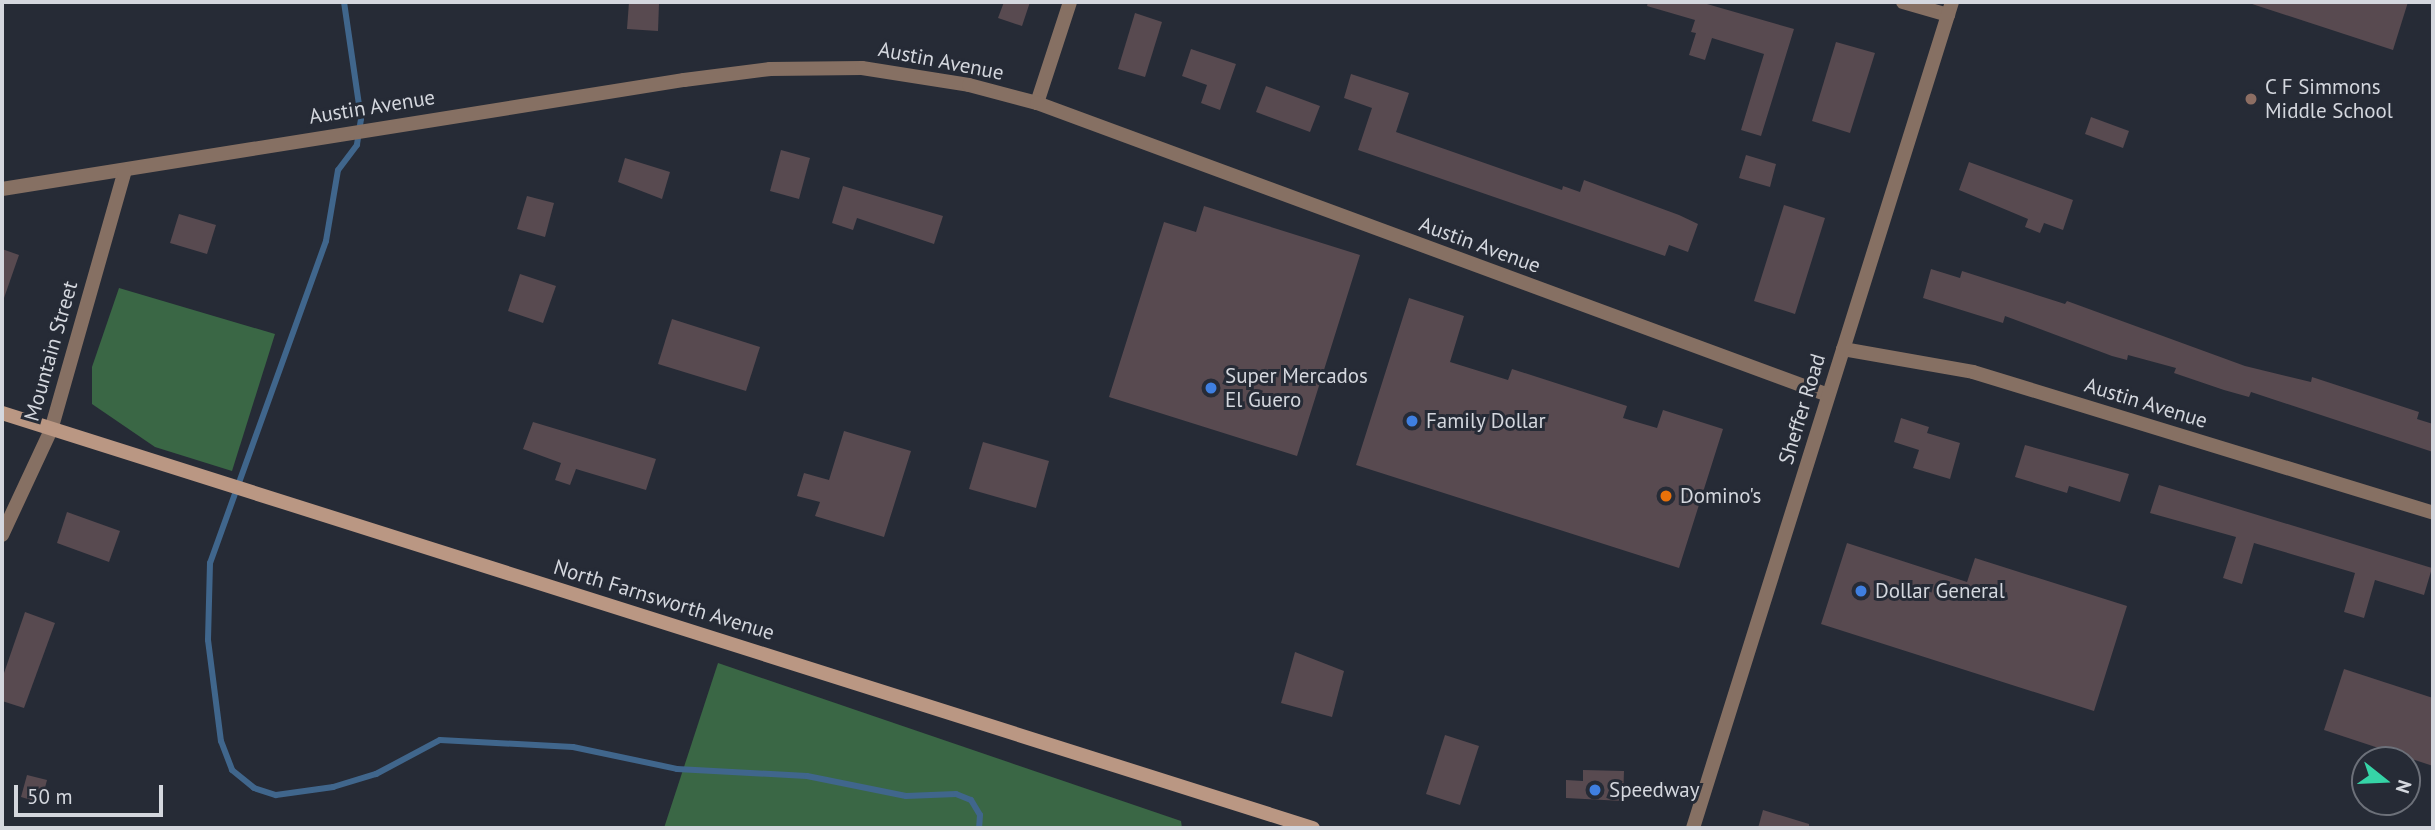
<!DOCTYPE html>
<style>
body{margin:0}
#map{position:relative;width:2435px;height:830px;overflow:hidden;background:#262b36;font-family:"PT Sans",sans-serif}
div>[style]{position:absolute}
.forest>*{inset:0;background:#3a6745}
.stream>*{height:6px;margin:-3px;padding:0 3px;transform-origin:3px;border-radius:3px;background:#40668c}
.building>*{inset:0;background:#584a50}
.minor>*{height:14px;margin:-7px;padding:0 7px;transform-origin:7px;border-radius:7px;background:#867063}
.tertiary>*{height:14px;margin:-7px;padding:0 7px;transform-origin:7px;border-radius:7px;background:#867063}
.secondary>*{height:14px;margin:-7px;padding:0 7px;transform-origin:7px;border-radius:7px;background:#ba9783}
.dots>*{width:19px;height:19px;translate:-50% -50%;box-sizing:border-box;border:4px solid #262b36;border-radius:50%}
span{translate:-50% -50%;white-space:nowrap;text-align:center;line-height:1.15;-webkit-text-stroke:6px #262b36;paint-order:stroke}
.street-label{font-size:21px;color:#d4d7de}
.poi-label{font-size:21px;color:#d4d7de}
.left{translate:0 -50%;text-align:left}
.frame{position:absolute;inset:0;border:4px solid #d4d7de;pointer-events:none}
.north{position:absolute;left:2351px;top:746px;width:70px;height:70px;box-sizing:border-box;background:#262b36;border:2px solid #6c7079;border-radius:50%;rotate:108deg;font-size:19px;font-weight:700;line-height:28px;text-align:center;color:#d4d7de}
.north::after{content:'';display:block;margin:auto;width:24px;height:32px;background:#36d4a7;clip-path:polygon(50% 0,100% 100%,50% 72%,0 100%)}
.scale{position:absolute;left:14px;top:785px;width:149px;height:32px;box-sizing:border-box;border:4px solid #d4d7de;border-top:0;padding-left:9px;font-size:21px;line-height:24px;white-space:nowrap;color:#d4d7de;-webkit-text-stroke:5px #262b36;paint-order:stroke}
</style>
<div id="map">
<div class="forest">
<div style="clip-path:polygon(119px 288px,275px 334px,232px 471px,155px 447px,92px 404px,92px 367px)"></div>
<div style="clip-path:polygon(718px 663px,1181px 821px,1182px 828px,664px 828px)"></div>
</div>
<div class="stream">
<div style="left:344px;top:2px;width:118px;rotate:81.7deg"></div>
<div style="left:361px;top:119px;width:26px;rotate:99deg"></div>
<div style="left:357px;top:145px;width:31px;rotate:127deg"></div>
<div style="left:338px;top:170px;width:72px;rotate:99.6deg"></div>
<div style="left:326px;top:241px;width:342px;rotate:109.8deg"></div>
<div style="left:210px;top:563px;width:77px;rotate:91.5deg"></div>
<div style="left:208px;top:640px;width:102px;rotate:82.7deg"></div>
<div style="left:221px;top:741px;width:31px;rotate:69deg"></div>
<div style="left:232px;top:770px;width:28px;rotate:39deg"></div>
<div style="left:254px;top:788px;width:23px;rotate:18deg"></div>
<div style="left:276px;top:795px;width:58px;rotate:-8deg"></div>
<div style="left:333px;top:787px;width:45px;rotate:-16.8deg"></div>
<div style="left:376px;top:774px;width:72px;rotate:-28deg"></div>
<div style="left:440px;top:740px;width:133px;rotate:3deg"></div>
<div style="left:573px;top:747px;width:106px;rotate:11.9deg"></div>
<div style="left:677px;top:769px;width:130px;rotate:3.1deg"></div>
<div style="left:807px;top:776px;width:101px;rotate:11.4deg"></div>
<div style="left:906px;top:796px;width:50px;rotate:-2.3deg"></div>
<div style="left:956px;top:794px;width:16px;rotate:22deg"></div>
<div style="left:971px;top:800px;width:17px;rotate:59deg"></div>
<div style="left:980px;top:815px;width:13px;rotate:94deg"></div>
</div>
<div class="building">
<div style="clip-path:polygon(629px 2px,659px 3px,658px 31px,627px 29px)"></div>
<div style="clip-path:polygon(1004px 2px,1030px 2px,1022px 26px,998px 18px)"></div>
<div style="clip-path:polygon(1648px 2px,1700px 2px,1794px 29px,1761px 136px,1741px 130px,1764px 54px,1712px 38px,1705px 60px,1689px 55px,1696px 33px,1691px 32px,1695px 20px,1647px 6px)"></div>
<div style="clip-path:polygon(2246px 2px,2408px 2px,2393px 50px)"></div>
<div style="clip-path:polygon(1135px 13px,1162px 22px,1145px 77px,1118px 69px)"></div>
<div style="clip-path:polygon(1836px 42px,1875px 53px,1850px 133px,1812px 121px)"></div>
<div style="clip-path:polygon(1191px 49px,1236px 64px,1220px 110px,1201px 103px,1207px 85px,1182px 76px)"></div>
<div style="clip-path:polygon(1351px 74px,1409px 93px,1396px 132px,1562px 190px,1563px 186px,1580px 192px,1584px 180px,1679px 215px,1698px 224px,1688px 252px,1669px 245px,1665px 256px,1358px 150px,1372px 108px,1344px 98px)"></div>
<div style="clip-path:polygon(1266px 86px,1320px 106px,1310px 132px,1256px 112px)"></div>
<div style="clip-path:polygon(2091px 117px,2129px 131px,2123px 148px,2085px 134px)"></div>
<div style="clip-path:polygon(781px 150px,810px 158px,799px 199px,770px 191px)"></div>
<div style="clip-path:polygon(1746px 155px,1776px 164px,1770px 187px,1739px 178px)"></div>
<div style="clip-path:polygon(625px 158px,670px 172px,662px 199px,618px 182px)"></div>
<div style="clip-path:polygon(1969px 162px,2073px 200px,2063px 230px,2044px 223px,2040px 233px,2025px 227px,2028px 219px,1959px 190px)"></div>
<div style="clip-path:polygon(843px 186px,943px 216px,934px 244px,857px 218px,853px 230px,832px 223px)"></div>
<div style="clip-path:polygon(527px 196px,554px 203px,545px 237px,517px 229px)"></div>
<div style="clip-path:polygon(1784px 205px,1825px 218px,1795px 314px,1754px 301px)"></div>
<div style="clip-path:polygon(1204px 206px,1360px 255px,1297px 456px,1109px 397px,1164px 222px,1196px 232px)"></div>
<div style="clip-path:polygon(179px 214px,216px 225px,207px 254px,170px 243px)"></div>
<div style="clip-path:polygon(2px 249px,19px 255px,4px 298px,2px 297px)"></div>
<div style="clip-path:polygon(1931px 269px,1960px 278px,1962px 271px,2065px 304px,2067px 301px,2245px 366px,2311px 382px,2312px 377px,2419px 412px,2417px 419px,2433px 424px,2433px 452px,2251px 392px,2249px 397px,2224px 390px,2174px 373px,2176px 368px,2128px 355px,2127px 360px,2112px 356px,2005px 316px,2003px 323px,1923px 298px)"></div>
<div style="clip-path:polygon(520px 274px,556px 286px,543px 323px,508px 311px)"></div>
<div style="clip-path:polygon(1409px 298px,1464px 316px,1450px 362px,1508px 380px,1512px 369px,1627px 406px,1623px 418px,1657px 428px,1663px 410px,1723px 429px,1679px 568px,1356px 465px)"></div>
<div style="clip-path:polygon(672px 319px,760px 347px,746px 391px,658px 364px)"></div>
<div style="clip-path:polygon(1901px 418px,1929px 427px,1927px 433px,1960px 443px,1950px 479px,1913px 468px,1919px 450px,1894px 442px)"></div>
<div style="clip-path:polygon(533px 422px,656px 459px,646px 490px,576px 469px,570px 485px,555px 480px,561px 463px,523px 449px)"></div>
<div style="clip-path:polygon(844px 431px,911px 451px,884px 537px,815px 516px,820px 502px,797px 496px,804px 473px,829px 480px)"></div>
<div style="clip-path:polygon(983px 442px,1049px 461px,1036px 508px,969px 489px)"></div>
<div style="clip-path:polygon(2025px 445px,2129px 474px,2120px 502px,2069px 486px,2067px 493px,2015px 477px)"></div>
<div style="clip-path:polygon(2159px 485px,2432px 568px,2424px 595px,2375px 580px,2364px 618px,2344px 612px,2355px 573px,2254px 543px,2242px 584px,2223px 578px,2236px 537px,2150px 513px)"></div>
<div style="clip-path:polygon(67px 512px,120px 531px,109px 562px,57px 543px)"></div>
<div style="clip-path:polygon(1847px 543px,1967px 582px,1975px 558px,2127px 606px,2094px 711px,1821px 624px)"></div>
<div style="clip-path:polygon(25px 612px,55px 623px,24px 708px,2px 701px,2px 679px)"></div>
<div style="clip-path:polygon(1295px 652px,1344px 671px,1332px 717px,1281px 703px)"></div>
<div style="clip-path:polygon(2344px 669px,2433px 698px,2433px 766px,2324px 730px)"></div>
<div style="clip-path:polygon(1445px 735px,1479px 746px,1460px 805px,1426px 794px)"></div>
<div style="clip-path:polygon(1583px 770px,1624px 771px,1623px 801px,1566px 798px,1566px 780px,1583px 781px)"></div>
<div style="clip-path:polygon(27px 775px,47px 780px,41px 803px,21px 797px)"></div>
<div style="clip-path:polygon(1763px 810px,1809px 824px,1809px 828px,1758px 828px)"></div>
</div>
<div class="minor">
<div style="left:1903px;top:2px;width:47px;rotate:16.1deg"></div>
<div style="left:1037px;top:103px;width:106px;rotate:-71.9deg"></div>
<div style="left:2px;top:189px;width:691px;rotate:-9.08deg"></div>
<div style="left:684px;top:80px;width:87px;rotate:-7.3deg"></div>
<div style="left:770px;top:69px;width:92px;rotate:-0.6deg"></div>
<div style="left:862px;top:68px;width:108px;rotate:9deg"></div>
<div style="left:969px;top:85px;width:70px;rotate:14.8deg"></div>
<div style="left:1037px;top:103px;width:843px;rotate:20.26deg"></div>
<div style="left:1843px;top:349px;width:132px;rotate:10deg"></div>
<div style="left:1973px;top:372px;width:481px;rotate:17deg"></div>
<div style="left:2px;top:535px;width:116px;rotate:-65deg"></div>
<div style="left:51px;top:430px;width:269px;rotate:-74.1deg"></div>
</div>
<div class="tertiary">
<div style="left:1693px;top:828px;width:866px;rotate:-72.59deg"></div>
</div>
<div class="secondary">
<div style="left:2px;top:413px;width:1375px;rotate:17.57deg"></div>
</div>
<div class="dots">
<div style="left:2251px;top:99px;background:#8d6e63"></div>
<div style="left:1211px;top:388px;background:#3f7fe0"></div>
<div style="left:1412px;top:421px;background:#3f7fe0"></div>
<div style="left:1666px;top:496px;background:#e8710a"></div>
<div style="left:1861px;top:591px;background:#3f7fe0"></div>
<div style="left:1595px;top:790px;background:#3f7fe0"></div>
</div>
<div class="street-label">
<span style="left:941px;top:61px;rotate:11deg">Austin Avenue</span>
<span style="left:372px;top:107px;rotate:-9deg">Austin Avenue</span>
<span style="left:1480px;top:245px;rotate:20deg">Austin Avenue</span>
<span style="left:51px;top:351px;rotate:-74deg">Mountain Street</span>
<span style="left:2146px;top:403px;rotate:17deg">Austin Avenue</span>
<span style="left:1802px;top:409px;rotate:-73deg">Sheffer Road</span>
<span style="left:664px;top:600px;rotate:17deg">North Farnsworth Avenue</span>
</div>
<div class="poi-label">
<span class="left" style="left:2265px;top:99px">C F Simmons<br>Middle School</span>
<span class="left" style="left:1225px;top:388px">Super Mercados<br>El Guero</span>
<span class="left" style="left:1426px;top:421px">Family Dollar</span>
<span class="left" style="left:1680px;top:496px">Domino's</span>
<span class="left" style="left:1875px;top:591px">Dollar General</span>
<span class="left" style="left:1609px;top:790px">Speedway</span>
</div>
<div class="frame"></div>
<div class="north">N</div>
<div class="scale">50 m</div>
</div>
